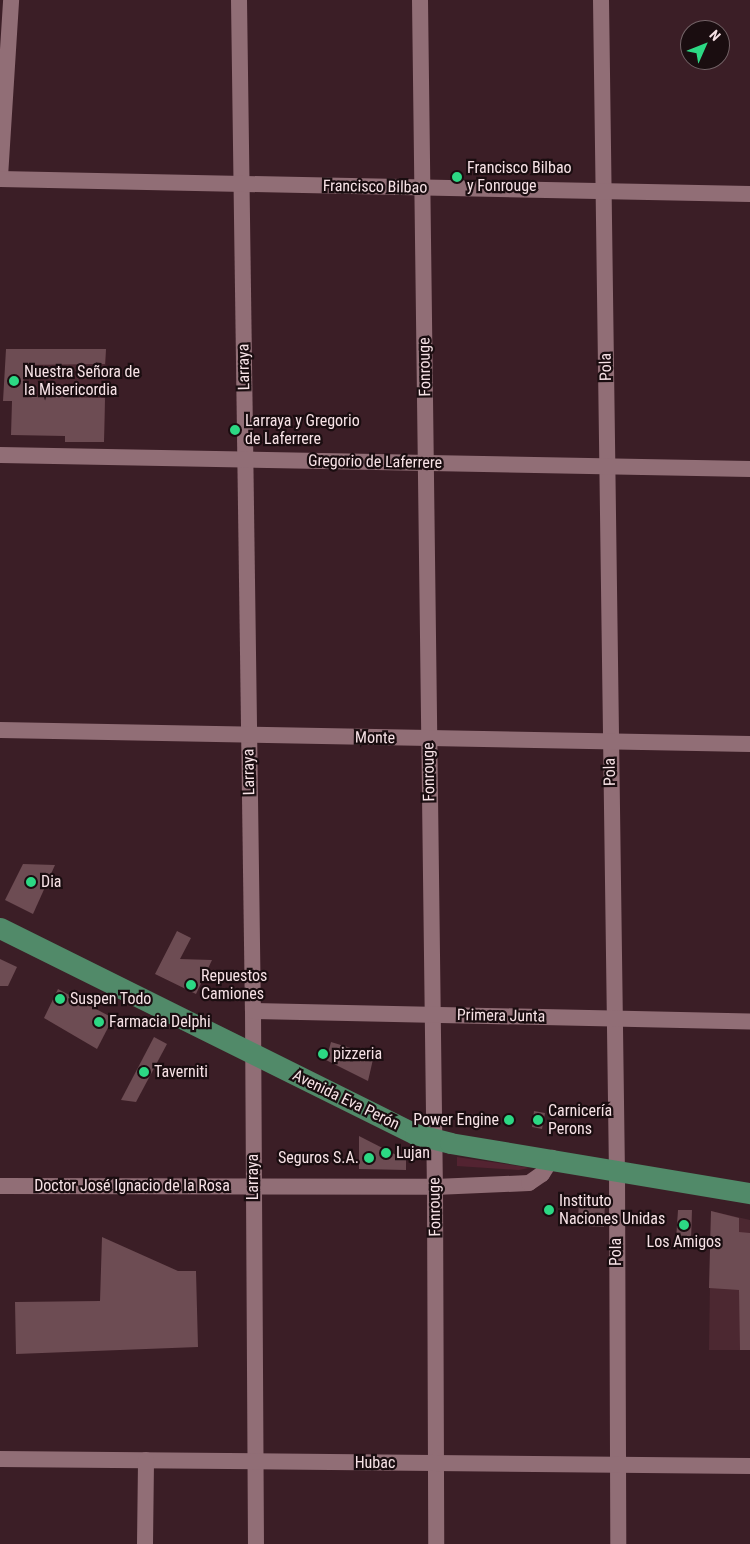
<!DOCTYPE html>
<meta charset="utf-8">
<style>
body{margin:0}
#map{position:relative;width:750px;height:1544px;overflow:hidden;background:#3b1e26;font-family:"Roboto Condensed",sans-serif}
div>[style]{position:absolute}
.built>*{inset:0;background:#4c2831}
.green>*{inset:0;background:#532331}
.building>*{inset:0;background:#6d4c53}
.minor>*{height:16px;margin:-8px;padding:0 8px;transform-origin:8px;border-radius:8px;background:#916e76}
.major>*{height:21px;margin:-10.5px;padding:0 10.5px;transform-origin:10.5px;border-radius:10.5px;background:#518a69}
.dots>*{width:14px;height:14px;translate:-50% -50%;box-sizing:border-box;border:2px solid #1a0d10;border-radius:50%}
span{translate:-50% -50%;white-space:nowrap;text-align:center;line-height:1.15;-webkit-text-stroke:4.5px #1a0d10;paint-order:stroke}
.poi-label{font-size:16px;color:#f7e2e6}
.left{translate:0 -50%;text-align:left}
.right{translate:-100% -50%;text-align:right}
.street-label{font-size:16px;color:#f7e2e6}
.north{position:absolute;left:680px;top:20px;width:50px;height:50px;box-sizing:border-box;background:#1a0d10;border:1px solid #726266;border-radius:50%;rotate:46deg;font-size:14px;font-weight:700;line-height:20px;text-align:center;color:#f7e2e6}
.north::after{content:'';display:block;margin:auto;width:18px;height:22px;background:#2cd884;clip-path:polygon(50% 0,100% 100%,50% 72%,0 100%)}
</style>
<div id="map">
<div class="built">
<div style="clip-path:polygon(21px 349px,106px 349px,104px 442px,65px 442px,65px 398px,23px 396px,24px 366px)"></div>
<div style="clip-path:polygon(711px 1211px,750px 1220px,750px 1350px,709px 1350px)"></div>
</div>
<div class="green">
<div style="clip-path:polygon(457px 1157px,525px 1167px,529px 1168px,519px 1170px,457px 1166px)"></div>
</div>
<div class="building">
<div style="clip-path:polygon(6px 349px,106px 349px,105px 364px,24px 365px,23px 396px,105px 398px,104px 442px,65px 442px,65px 436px,11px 435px,12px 401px,3px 401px)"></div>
<div style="clip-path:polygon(23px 864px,55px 865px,33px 914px,5px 900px)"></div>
<div style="clip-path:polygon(177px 931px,191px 938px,180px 959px,212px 960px,196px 994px,155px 974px)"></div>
<div style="clip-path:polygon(0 959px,17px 967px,8px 986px,0 986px)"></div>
<div style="clip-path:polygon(58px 989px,113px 1018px,97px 1049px,44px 1018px)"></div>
<div style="clip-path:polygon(154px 1037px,167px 1044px,136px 1102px,121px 1100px)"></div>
<div style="clip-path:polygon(331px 1042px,374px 1055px,368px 1081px,326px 1060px)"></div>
<div style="clip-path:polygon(534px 1111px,545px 1113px,542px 1129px,532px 1127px)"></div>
<div style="clip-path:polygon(359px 1136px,406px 1160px,406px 1170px,359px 1169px)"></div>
<div style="clip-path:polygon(579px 1200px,605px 1201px,604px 1227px,586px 1226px,586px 1219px,578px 1219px)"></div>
<div style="clip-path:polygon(678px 1210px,692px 1210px,691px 1241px,676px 1240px)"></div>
<div style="clip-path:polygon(711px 1211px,739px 1218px,739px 1232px,750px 1233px,750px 1350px,740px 1350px,739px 1290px,709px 1288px)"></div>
<div style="clip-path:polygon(102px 1237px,178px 1271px,196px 1271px,198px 1347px,16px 1354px,15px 1302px,100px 1301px)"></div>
</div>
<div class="minor">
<div style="left:239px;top:0;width:1011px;rotate:89.21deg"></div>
<div style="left:253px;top:1011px;width:533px;rotate:89.68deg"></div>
<div style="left:420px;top:0;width:1187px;rotate:89.28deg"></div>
<div style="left:435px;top:1187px;width:357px;rotate:89.8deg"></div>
<div style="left:601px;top:0;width:1170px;rotate:89.22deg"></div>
<div style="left:617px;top:1170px;width:374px;rotate:89.8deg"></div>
<div style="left:0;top:177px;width:177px;rotate:-86.4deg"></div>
<div style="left:0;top:179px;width:750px;rotate:1.15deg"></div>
<div style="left:0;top:455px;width:750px;rotate:1.07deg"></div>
<div style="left:0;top:730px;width:750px;rotate:1.07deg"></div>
<div style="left:253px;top:1011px;width:497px;rotate:1.2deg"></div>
<div style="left:0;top:1186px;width:435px;rotate:0.1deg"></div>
<div style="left:435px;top:1187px;width:94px;rotate:-2.4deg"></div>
<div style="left:529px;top:1183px;width:16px;rotate:-35deg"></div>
<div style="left:542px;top:1174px;width:19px;rotate:-58deg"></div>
<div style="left:0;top:1459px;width:750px;rotate:0.53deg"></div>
<div style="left:145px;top:1544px;width:84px;rotate:-89.3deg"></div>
</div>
<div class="major">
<div style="left:0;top:928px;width:463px;rotate:26.4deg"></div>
<div style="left:415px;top:1134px;width:36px;rotate:14deg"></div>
<div style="left:450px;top:1143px;width:304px;rotate:9.5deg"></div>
</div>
<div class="dots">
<div style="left:457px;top:177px;background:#2cd884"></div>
<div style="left:14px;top:381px;background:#2cd884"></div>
<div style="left:235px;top:430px;background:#2cd884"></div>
<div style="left:31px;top:882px;background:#2cd884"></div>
<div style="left:191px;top:985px;background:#2cd884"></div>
<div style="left:60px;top:999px;background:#2cd884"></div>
<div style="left:99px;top:1022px;background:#2cd884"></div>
<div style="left:323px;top:1054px;background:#2cd884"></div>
<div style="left:144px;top:1072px;background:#2cd884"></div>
<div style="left:509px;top:1120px;background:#2cd884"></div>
<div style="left:538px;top:1120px;background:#2cd884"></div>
<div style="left:386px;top:1153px;background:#2cd884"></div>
<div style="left:369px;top:1158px;background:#2cd884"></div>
<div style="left:549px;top:1210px;background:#2cd884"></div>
<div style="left:684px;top:1225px;background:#2cd884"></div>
</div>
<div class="poi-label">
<span class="left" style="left:467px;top:177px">Francisco Bilbao<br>y Fonrouge</span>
<span class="left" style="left:24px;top:381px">Nuestra Señora de<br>la Misericordia</span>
<span class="left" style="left:245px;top:430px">Larraya y Gregorio<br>de Laferrere</span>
<span class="left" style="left:41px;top:882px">Dia</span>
<span class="left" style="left:201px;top:985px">Repuestos<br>Camiones</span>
<span class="left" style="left:70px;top:999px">Suspen Todo</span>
<span class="left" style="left:109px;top:1022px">Farmacia Delphi</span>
<span class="left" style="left:333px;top:1054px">pizzeria</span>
<span class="left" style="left:154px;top:1072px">Taverniti</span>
<span class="left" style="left:548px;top:1120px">Carnicería<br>Perons</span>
<span class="right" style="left:499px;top:1120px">Power Engine</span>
<span class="left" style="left:396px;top:1153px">Lujan</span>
<span class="right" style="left:359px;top:1158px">Seguros S.A.</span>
<span class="left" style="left:559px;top:1210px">Instituto<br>Naciones Unidas</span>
<span style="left:684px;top:1242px">Los Amigos</span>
</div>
<div class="street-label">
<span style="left:375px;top:187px;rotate:1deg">Francisco Bilbao</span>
<span style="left:244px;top:367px;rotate:-91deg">Larraya</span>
<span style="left:425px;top:367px;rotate:-91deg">Fonrouge</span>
<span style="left:606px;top:367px;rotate:-91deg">Pola</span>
<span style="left:375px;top:462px;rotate:1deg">Gregorio de Laferrere</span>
<span style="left:375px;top:738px;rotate:1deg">Monte</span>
<span style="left:249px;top:772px;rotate:-91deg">Larraya</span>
<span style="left:429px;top:772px;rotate:-91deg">Fonrouge</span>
<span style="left:610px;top:772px;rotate:-91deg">Pola</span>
<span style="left:501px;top:1016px;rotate:1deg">Primera Junta</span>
<span style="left:346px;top:1100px;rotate:26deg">Avenida Eva Perón</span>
<span style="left:253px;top:1177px;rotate:-90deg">Larraya</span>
<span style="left:132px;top:1186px">Doctor José Ignacio de la Rosa</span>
<span style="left:435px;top:1207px;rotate:-91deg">Fonrouge</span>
<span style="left:616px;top:1252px;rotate:-90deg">Pola</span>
<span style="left:375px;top:1463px">Hubac</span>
</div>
<div class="north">N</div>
</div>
